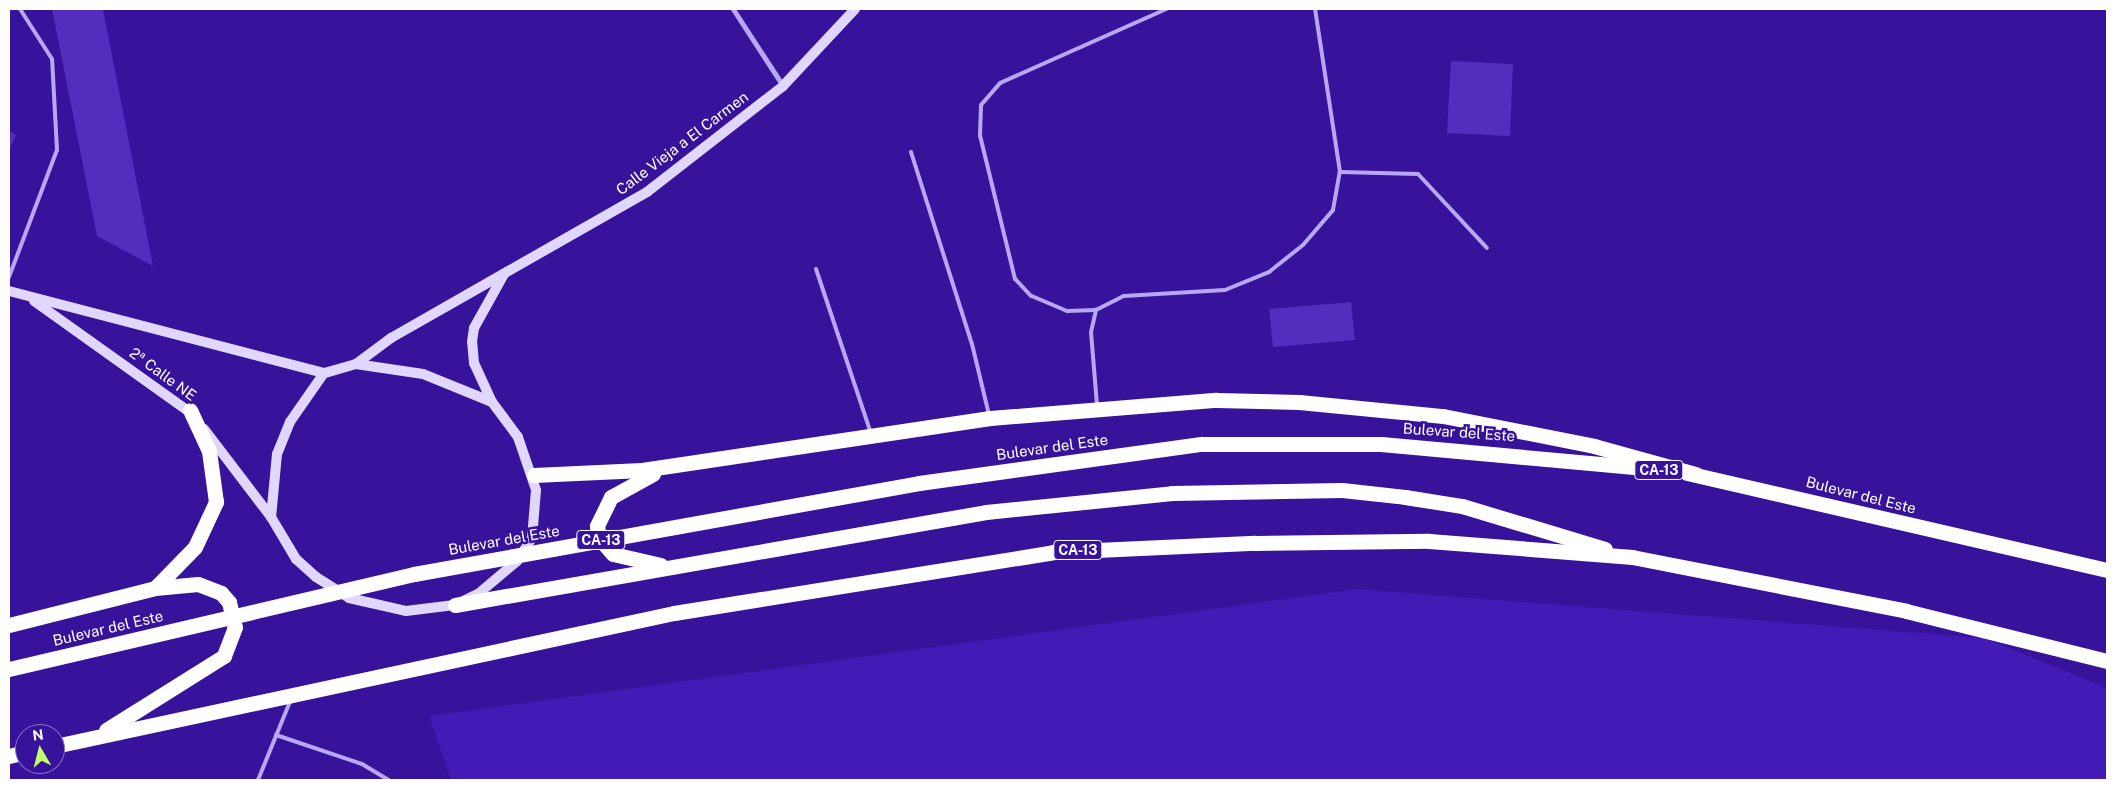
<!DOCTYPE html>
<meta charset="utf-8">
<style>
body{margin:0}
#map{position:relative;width:2116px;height:789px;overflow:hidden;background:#37129b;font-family:"Public Sans",sans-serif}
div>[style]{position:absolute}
.green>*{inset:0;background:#421ab5}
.building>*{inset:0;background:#532dbe}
.lane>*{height:4px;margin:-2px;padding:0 2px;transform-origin:2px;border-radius:2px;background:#baa7f4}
.street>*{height:5px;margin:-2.5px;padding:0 2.5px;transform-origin:2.5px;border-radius:2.5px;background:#baa7f4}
.secondary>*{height:10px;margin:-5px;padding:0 5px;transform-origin:5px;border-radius:5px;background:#e1d6fd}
.highway>*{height:15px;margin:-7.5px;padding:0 7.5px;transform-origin:7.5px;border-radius:7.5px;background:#fff}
.highway-bridge>*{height:15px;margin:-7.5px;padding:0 7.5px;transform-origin:7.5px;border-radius:7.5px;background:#fff}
span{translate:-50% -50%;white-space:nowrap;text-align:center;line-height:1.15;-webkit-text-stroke:5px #37129b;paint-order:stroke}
.shield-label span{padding:1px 4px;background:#37129b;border:1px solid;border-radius:4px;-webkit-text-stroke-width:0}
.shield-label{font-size:14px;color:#fff;font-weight:700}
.street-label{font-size:15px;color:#fff}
.frame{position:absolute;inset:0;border:10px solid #fff;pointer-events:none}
.north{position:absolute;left:15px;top:724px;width:50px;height:50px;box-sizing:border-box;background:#37129b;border:1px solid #8771c3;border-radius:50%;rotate:352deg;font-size:14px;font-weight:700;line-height:20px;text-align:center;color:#fff}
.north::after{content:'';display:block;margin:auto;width:18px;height:22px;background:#c1ff69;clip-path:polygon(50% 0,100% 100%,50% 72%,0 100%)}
</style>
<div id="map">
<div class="green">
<div style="clip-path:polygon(1357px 589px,1984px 638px,2107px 688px,2107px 780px,451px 780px,429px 716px)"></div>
</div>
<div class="building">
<div style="clip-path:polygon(52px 9px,103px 9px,153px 266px,97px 236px)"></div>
<div style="clip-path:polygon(1451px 61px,1513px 64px,1510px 136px,1447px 133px)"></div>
<div style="clip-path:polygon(9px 131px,16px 135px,9px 150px)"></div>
<div style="clip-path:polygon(1351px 302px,1355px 340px,1273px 347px,1269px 309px)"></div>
</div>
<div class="lane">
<div style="left:911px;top:152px;width:201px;rotate:72.4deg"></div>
<div style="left:972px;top:344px;width:73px;rotate:76.5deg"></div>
<div style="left:1340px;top:172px;width:78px;rotate:1.5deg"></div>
<div style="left:1418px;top:174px;width:101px;rotate:47deg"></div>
<div style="left:816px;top:269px;width:173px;rotate:71.5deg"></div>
<div style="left:9px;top:277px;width:136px;rotate:-69.3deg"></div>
<div style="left:57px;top:150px;width:91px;rotate:-93.1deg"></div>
<div style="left:52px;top:59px;width:59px;rotate:-122.6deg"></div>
<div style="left:1096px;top:310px;width:29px;rotate:178deg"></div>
<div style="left:1067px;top:311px;width:39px;rotate:-157deg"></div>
<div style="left:1031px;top:296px;width:23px;rotate:-133deg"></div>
<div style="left:1015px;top:279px;width:148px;rotate:-103.7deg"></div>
<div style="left:980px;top:135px;width:30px;rotate:-88deg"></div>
<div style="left:981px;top:105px;width:29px;rotate:-49deg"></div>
<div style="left:1000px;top:83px;width:182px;rotate:-24deg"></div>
<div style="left:1097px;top:405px;width:73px;rotate:-94.7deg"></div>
<div style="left:1091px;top:332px;width:23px;rotate:-77deg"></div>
<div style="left:1096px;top:310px;width:31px;rotate:-27deg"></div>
<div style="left:1124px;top:296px;width:101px;rotate:-3.4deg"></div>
<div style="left:1225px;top:290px;width:48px;rotate:-22.2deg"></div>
<div style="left:1269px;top:272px;width:43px;rotate:-38.5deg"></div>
<div style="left:1303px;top:245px;width:46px;rotate:-49.4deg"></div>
<div style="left:1333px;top:210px;width:39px;rotate:-80deg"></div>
<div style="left:1340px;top:172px;width:165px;rotate:-98.7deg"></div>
<div style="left:276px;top:735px;width:91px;rotate:18.6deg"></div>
<div style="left:362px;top:764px;width:31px;rotate:31deg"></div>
<div style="left:258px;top:780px;width:87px;rotate:-67.8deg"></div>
</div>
<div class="street">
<div style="left:733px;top:9px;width:92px;rotate:57deg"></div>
</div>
<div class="secondary">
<div style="left:9px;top:291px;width:325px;rotate:14.6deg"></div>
<div style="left:34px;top:301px;width:196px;rotate:35.5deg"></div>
<div style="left:356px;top:364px;width:44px;rotate:-36.6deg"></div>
<div style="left:391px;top:338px;width:295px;rotate:-29.7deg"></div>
<div style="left:647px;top:192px;width:172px;rotate:-37.9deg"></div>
<div style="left:783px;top:86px;width:105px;rotate:-46.9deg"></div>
<div style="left:492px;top:402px;width:43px;rotate:-114.8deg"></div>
<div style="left:474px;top:363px;width:21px;rotate:-95deg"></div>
<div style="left:472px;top:342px;width:14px;rotate:-82deg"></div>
<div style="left:474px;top:328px;width:62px;rotate:-60.9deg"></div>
<div style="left:204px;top:429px;width:111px;rotate:52.7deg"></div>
<div style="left:271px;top:517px;width:49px;rotate:59.2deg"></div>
<div style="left:296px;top:559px;width:27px;rotate:42deg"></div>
<div style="left:316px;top:577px;width:39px;rotate:32deg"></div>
<div style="left:349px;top:598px;width:58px;rotate:12.8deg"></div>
<div style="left:406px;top:611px;width:49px;rotate:-7deg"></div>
<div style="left:455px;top:605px;width:25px;rotate:-26deg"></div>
<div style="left:478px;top:594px;width:51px;rotate:-40.2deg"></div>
<div style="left:517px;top:561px;width:27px;rotate:-57deg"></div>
<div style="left:532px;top:538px;width:48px;rotate:-85.2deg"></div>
<div style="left:536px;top:490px;width:56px;rotate:-108.8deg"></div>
<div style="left:518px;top:437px;width:44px;rotate:-126.6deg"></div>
<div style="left:492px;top:402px;width:74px;rotate:-157.9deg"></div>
<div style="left:423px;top:374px;width:68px;rotate:-171.5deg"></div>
<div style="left:356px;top:364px;width:33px;rotate:164deg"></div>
<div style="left:324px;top:373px;width:60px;rotate:124.8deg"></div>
<div style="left:290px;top:422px;width:35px;rotate:112deg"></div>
<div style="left:277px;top:454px;width:63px;rotate:95.4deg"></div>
</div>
<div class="highway">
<div style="left:1201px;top:444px;width:180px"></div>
<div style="left:1381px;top:444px;width:265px;rotate:5.2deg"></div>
<div style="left:1687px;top:473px;width:431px;rotate:13deg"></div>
<div style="left:653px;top:474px;width:48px;rotate:151.3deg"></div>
<div style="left:611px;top:497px;width:32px;rotate:116deg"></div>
<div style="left:597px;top:526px;width:12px;rotate:81deg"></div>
<div style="left:599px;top:538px;width:21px;rotate:49deg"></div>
<div style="left:613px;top:554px;width:49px;rotate:12.9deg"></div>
<div style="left:534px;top:475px;width:108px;rotate:-2.7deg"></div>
<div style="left:642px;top:470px;width:352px;rotate:-8.5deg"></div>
<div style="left:990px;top:418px;width:227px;rotate:-4.6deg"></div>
<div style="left:1216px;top:400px;width:83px;rotate:1.4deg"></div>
<div style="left:1299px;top:402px;width:145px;rotate:5.6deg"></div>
<div style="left:1443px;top:416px;width:154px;rotate:11.2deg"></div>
<div style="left:1594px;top:446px;width:106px;rotate:15.4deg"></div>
<div style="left:155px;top:588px;width:57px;rotate:-45.7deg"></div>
<div style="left:195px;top:547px;width:50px;rotate:-65deg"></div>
<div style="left:216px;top:502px;width:51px;rotate:-97.8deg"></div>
<div style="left:209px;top:451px;width:45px;rotate:-114.9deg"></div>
<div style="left:455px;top:605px;width:539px;rotate:-9.93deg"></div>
<div style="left:986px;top:512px;width:187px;rotate:-5.8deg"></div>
<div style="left:1172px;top:493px;width:170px;rotate:-1deg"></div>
<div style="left:1342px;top:490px;width:63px;rotate:6.3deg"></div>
<div style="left:1405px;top:497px;width:58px;rotate:9deg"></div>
<div style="left:1462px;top:506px;width:149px;rotate:16.7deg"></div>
<div style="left:9px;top:625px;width:151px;rotate:-14.2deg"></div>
<div style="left:155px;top:588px;width:43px;rotate:-5.3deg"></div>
<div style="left:198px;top:584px;width:25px;rotate:21deg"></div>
<div style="left:221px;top:593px;width:12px;rotate:48deg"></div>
<div style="left:229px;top:602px;width:26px;rotate:77deg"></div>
<div style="left:235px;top:627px;width:31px;rotate:111deg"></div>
<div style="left:224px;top:656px;width:139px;rotate:147.9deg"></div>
<div style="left:55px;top:746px;width:633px;rotate:-12.13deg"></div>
<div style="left:674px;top:613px;width:384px;rotate:-9.1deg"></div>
<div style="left:1053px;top:552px;width:202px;rotate:-2.6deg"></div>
<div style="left:1255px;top:543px;width:174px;rotate:-0.7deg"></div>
<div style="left:1429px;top:541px;width:204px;rotate:4.5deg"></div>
<div style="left:1632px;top:557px;width:279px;rotate:11.1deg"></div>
<div style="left:1906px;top:611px;width:207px;rotate:14deg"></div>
<div style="left:9px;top:756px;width:16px;rotate:-14deg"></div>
</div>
<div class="highway-bridge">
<div style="left:9px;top:669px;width:416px;rotate:-13.2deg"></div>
<div style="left:414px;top:574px;width:513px;rotate:-10.21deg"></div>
<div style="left:919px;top:483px;width:285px;rotate:-7.9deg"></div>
</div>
<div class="shield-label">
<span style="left:1659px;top:470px">CA-13</span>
<span style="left:601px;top:540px">CA-13</span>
<span style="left:1078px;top:550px">CA-13</span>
</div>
<div class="street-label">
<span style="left:682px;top:143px;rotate:-37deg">Calle Vieja a El Carmen</span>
<span style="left:163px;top:374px;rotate:36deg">2ª Calle NE</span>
<span style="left:1459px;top:432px;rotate:4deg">Bulevar del Este</span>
<span style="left:1052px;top:447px;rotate:-8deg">Bulevar del Este</span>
<span style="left:1861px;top:495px;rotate:14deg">Bulevar del Este</span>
<span style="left:504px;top:540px;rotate:-10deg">Bulevar del Este</span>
<span style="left:108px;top:628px;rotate:-13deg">Bulevar del Este</span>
</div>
<div class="frame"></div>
<div class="north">N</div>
</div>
